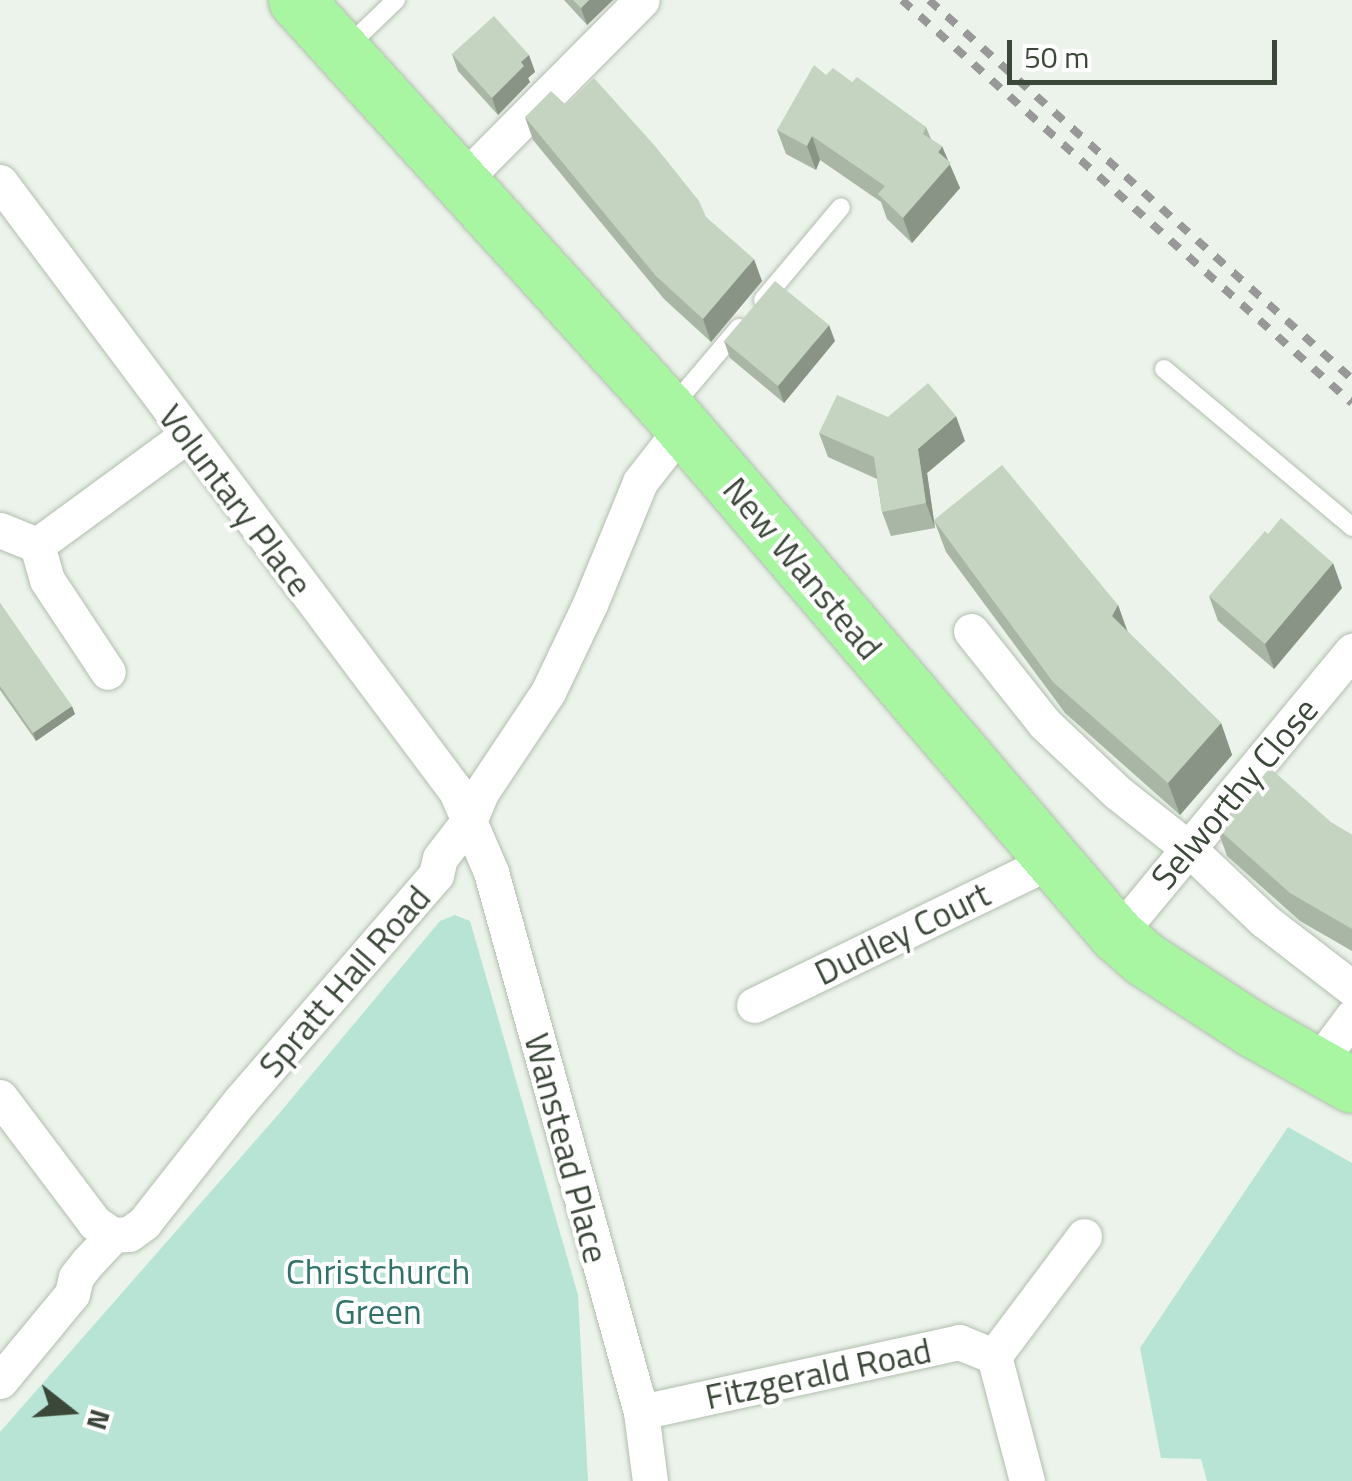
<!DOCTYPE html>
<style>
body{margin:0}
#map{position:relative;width:1352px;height:1481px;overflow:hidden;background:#ebf3ea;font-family:"Titillium Web",sans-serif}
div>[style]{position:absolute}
.green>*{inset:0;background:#b7e4d4}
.roads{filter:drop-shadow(0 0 2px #b0bead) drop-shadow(0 0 2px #b0bead)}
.service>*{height:18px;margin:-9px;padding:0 9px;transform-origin:9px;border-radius:9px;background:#fff}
.minor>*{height:35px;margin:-17.5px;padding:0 17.5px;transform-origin:17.5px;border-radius:17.5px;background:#fff}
.primary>*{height:55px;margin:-27.5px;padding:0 27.5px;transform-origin:27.5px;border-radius:27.5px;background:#a8f5a2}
.rail>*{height:8px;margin-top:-4px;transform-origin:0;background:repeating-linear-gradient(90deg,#989898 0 12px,transparent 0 24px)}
.wall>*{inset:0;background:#a9b6a5}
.shaded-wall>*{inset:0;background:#899486}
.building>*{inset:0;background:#c4d4c0}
span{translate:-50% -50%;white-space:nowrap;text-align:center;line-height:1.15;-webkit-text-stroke:8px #fff;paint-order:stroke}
.street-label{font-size:35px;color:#3b4739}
.park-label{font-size:35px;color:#317368}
.north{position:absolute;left:20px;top:1361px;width:100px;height:100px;-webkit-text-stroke:8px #fff;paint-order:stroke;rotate:107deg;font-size:28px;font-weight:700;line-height:40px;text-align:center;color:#3b4739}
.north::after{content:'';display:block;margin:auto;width:35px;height:45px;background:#3b4739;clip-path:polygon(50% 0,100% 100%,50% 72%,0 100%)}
.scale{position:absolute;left:1007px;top:40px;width:270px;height:45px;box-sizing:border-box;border:5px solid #3b4739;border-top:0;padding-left:12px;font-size:30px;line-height:35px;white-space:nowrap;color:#3b4739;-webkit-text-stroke:8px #fff;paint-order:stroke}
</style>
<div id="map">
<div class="green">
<div style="clip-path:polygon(455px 915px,470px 921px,578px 1295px,588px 1481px,0 1481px,0 1432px,277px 1116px,440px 921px)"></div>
<div style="clip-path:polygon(1288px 1127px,1352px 1163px,1352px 1481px,1207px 1481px,1201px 1459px,1161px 1458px,1140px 1348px)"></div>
</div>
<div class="roads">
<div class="service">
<div style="left:345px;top:49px;width:71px;rotate:-43.9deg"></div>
<div style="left:763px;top:300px;width:121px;rotate:-50deg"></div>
<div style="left:1164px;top:369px;width:246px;rotate:40deg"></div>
<div style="left:672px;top:407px;width:104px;rotate:-49.7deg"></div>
</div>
<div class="minor">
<div style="left:462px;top:181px;width:255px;rotate:-45.2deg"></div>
<div style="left:0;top:182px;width:761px;rotate:53.18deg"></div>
<div style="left:456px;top:791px;width:88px;rotate:66.6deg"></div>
<div style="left:491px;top:872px;width:560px;rotate:74.48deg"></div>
<div style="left:641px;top:1412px;width:70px;rotate:82.6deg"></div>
<div style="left:0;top:530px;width:40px;rotate:22deg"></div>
<div style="left:37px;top:545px;width:185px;rotate:-36.2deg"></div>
<div style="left:37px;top:545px;width:36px;rotate:74deg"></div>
<div style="left:47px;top:580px;width:110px;rotate:56.5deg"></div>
<div style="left:971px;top:631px;width:119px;rotate:51.5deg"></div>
<div style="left:1045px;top:724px;width:100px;rotate:43.4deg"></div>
<div style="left:1118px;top:793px;width:89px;rotate:38.2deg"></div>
<div style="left:1188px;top:848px;width:106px;rotate:43.5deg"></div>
<div style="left:1265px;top:921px;width:110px;rotate:37.6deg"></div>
<div style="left:1117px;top:935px;width:369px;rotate:-50.4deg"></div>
<div style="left:754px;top:1005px;width:330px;rotate:-25.9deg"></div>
<div style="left:1318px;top:1063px;width:57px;rotate:-53.5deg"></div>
<div style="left:0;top:1097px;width:158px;rotate:53deg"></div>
<div style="left:95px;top:1223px;width:22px;rotate:34deg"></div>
<div style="left:994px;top:1356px;width:150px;rotate:-53.1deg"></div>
<div style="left:0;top:1381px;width:113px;rotate:-50.4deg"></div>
<div style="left:72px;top:1294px;width:17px;rotate:-77deg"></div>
<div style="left:76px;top:1277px;width:18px;rotate:-52deg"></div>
<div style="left:87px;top:1263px;width:38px;rotate:-47deg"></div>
<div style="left:113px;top:1235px;width:16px;rotate:-4deg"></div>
<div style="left:129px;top:1234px;width:19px;rotate:-36deg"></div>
<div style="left:144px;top:1223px;width:155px;rotate:-51.8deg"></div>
<div style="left:240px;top:1101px;width:299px;rotate:-49.1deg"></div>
<div style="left:436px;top:875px;width:17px;rotate:-77deg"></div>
<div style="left:440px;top:858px;width:49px;rotate:-52.4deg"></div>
<div style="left:470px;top:819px;width:30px;rotate:-67deg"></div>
<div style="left:482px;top:791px;width:119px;rotate:-56.3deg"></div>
<div style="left:548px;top:692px;width:98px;rotate:-64.5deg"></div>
<div style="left:590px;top:604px;width:132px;rotate:-67.7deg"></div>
<div style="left:640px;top:482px;width:68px;rotate:-52.1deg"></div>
<div style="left:641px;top:1412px;width:326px;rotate:-12.4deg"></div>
<div style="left:959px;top:1342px;width:38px;rotate:22deg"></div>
<div style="left:994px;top:1356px;width:129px;rotate:75.2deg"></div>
</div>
<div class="primary">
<div style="left:296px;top:0;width:555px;rotate:47.77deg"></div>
<div style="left:669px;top:411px;width:689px;rotate:49.47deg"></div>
<div style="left:1117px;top:935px;width:35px;rotate:41deg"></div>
<div style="left:1143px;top:958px;width:132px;rotate:33deg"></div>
<div style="left:1254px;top:1030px;width:112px;rotate:29.3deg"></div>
</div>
</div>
<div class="rail">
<div style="left:902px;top:0;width:604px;rotate:41.85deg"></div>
<div style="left:929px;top:0;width:568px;rotate:41.86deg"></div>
</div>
<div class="wall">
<div style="clip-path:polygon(564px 0,613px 0,587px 25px)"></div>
<div style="clip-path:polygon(452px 54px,529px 55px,535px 72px,528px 78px,530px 82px,498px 115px,458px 71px)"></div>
<div style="clip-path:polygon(826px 75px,926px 127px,931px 139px,948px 161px,960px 188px,912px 243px,887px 219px,881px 202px,820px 160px,816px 170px,786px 154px,777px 130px)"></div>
<div style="clip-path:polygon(525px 117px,706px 217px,762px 281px,711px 342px,664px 299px,533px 140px)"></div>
<div style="clip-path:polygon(724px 341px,835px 341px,784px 403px,730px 358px)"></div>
<div style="clip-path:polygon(888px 417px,965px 441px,927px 473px,935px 528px,891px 536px,882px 512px,877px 479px,828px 457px,819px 433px)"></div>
<div style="clip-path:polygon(934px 520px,1118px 605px,1128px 632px,1221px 723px,1232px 755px,1180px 815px,1065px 713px,946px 552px)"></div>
<div style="clip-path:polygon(1342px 588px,1274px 669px,1218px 621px,1209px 596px)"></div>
<div style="clip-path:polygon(0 603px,75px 714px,36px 741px,0 690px)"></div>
<div style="clip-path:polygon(1332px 823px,1352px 835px,1352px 951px,1300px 921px,1227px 856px,1217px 828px)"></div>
</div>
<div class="shaded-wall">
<div style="clip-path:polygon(589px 0,613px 0,587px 25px,581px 8px)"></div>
<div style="clip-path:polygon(529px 55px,535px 72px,528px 78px,530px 82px,498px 115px,492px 98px,521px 62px)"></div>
<div style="clip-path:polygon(812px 136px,820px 160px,816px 170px,807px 146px)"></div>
<div style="clip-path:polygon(942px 146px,960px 188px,912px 243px,903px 218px)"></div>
<div style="clip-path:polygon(754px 259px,762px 281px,711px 342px,703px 319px)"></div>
<div style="clip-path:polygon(829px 325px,835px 341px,784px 403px,778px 386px)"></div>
<div style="clip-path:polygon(956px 416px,965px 441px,927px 473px,935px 528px,926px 503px,918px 449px)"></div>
<div style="clip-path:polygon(1333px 563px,1342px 588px,1274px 669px,1265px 644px)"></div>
<div style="clip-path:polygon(1118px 605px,1129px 637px,1112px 616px)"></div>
<div style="clip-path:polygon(72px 706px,75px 714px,36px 741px,33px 733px)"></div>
<div style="clip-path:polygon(1221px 723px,1232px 755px,1180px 815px,1168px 783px)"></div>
</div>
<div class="building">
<div style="clip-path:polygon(573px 0,589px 0,581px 8px)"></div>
<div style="clip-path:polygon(494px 16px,529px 55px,521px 62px,524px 66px,492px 98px,452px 54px)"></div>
<div style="clip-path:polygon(814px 65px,826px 75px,833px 68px,852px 82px,857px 77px,926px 127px,923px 134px,942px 146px,938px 152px,951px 163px,903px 218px,878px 194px,885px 186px,812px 136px,807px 146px,777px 130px)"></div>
<div style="clip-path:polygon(594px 78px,655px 146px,699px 201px,706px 217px,754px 259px,703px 319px,656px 276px,525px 117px,551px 91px,566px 105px)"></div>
<div style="clip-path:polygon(775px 281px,829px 325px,778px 386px,724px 341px)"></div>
<div style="clip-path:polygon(928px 383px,956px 416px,918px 449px,926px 503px,882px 512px,874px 457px,819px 433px,837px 395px,888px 417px)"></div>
<div style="clip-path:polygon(1002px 465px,1118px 605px,1112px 616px,1221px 723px,1168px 783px,1053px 682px,934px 520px)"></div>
<div style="clip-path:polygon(1281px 518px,1333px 563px,1265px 644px,1209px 596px,1265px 531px,1268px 534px)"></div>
<div style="clip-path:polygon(0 603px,72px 706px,33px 733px,0 686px)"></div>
<div style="clip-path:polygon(1270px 768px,1332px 823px,1352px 835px,1352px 929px,1290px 893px,1217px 828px)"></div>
</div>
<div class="street-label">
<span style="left:236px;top:500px;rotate:53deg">Voluntary Place</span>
<span style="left:803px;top:568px;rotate:50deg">New Wanstead</span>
<span style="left:1234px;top:793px;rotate:-50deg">Selworthy Close</span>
<span style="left:902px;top:933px;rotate:-26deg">Dudley Court</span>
<span style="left:344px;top:981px;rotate:-49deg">Spratt Hall Road</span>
<span style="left:567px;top:1148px;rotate:75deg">Wanstead Place</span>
<span style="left:818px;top:1373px;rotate:-12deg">Fitzgerald Road</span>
</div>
<div class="park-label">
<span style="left:378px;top:1291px">Christchurch<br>Green</span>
</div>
<div class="north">N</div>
<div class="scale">50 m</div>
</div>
